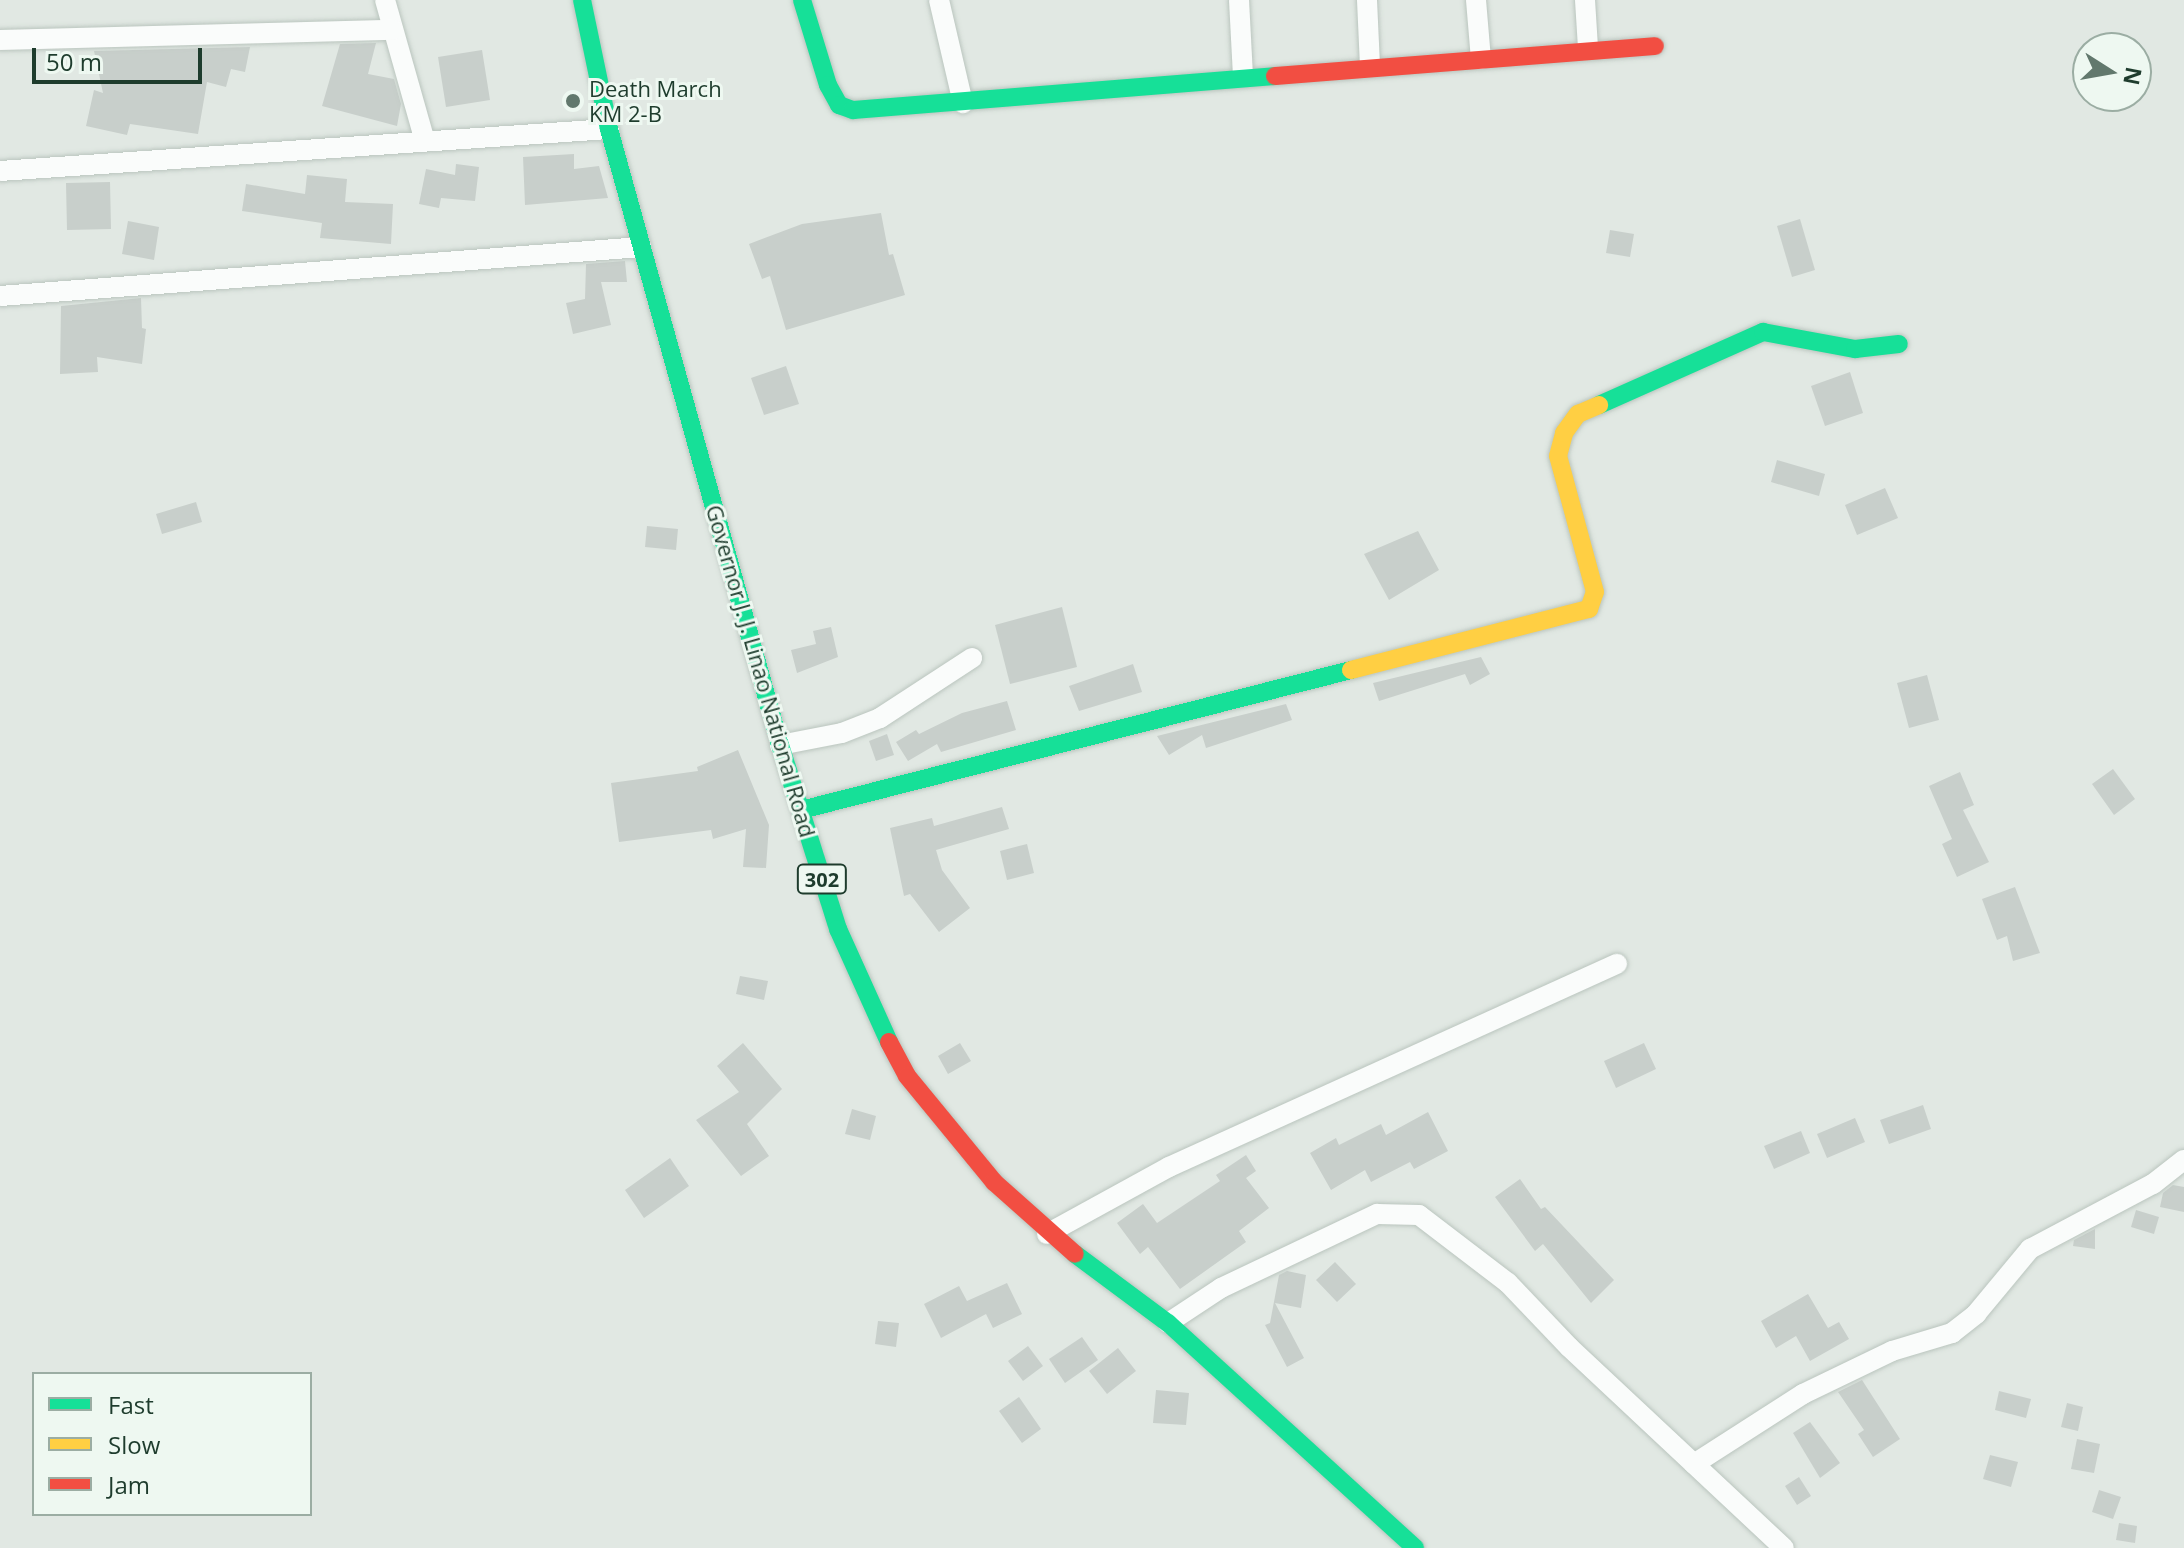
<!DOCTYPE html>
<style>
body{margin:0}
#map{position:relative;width:2184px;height:1548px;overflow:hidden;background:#e1e8e3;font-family:"Open Sans",sans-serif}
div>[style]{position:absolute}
.building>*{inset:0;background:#c8cfcb}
.roads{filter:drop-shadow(0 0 2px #bac5be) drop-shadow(0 0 2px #bac5be)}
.street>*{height:20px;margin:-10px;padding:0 10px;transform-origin:10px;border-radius:10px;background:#fafcfb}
.fast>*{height:18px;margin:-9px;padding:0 9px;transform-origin:9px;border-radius:9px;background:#16e098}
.slow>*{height:18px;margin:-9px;padding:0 9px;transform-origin:9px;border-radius:9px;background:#ffcf43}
.jam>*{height:18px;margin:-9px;padding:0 9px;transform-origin:9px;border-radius:9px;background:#f24e42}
.dots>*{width:22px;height:22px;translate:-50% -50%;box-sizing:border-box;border:4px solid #eef8f1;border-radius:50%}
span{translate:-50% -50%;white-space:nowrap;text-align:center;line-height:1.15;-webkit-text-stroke:6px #eef8f1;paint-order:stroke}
.shield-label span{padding:2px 6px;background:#eef8f1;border:2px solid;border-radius:6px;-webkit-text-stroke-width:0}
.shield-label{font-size:20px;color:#1e3c2d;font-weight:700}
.poi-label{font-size:22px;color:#1e3c2d}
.left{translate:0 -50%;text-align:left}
.street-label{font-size:22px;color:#1e3c2d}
.legend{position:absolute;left:32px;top:1372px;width:280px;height:144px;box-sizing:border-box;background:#eef8f1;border:2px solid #9bada3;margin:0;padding:10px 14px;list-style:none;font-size:24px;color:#1e3c2d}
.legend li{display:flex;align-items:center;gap:16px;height:40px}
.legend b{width:40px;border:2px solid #9bada3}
.north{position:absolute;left:2072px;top:32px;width:80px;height:80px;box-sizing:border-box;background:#eef8f1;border:2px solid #9bada3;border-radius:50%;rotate:101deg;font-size:22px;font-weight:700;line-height:32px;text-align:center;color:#1e3c2d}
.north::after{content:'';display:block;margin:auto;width:28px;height:36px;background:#62786d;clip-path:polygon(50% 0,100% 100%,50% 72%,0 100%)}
.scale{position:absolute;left:32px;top:48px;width:170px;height:36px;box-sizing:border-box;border:4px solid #1e3c2d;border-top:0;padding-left:10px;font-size:24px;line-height:28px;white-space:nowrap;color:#1e3c2d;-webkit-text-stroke:6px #eef8f1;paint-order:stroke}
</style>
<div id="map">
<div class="building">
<div style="clip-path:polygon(376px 43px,368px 74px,394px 79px,401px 104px,397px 126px,322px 106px,340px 44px)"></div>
<div style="clip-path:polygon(250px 47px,245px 72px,231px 69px,226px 87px,207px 82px,198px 134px,130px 124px,127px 135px,86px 126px,94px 90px,103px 93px,94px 51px)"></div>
<div style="clip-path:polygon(482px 50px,490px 100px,446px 107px,438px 57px)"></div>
<div style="clip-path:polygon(574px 154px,574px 169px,599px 166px,608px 198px,525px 205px,523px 157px)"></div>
<div style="clip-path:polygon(456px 164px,479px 167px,475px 201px,441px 198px,439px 208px,419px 204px,426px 169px,455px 175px)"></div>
<div style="clip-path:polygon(307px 175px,347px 179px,345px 202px,393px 204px,391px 244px,320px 238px,322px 223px,242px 211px,246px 184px,305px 194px)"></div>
<div style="clip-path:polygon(110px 182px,111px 229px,67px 230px,66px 183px)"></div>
<div style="clip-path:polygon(881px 213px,889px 255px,893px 254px,905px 295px,786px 330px,770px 276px,762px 279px,749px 244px,802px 224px)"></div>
<div style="clip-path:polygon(1800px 219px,1815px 270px,1792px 277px,1777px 226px)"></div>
<div style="clip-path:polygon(128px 221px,159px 227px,154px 260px,122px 254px)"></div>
<div style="clip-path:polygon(1610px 230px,1634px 234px,1630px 257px,1606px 253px)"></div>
<div style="clip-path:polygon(625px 261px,627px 282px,601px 282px,611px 325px,573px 334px,566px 303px,585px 299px,586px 264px)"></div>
<div style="clip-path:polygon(141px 298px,142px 328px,146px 329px,142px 364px,97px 357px,98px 372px,60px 374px,61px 306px)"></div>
<div style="clip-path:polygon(786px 366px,799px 404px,764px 415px,751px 378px)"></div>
<div style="clip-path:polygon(1850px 372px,1863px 413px,1825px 426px,1811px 386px)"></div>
<div style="clip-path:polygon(1777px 460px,1825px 474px,1819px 496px,1771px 482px)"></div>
<div style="clip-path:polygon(1885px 488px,1898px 518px,1857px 535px,1845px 505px)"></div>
<div style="clip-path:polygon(196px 502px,202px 522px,162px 534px,156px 514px)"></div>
<div style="clip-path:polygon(647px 526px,678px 529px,676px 550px,645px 547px)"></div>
<div style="clip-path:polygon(1418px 531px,1439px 570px,1389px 600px,1364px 554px)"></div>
<div style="clip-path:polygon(1062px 607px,1077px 667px,1010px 684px,995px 625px)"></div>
<div style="clip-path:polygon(831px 627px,838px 657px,797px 673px,791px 650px,816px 644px,813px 631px)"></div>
<div style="clip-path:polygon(1481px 657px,1490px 674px,1470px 685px,1465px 674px,1379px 701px,1373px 683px)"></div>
<div style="clip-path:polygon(1133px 664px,1142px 692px,1079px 711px,1069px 686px)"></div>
<div style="clip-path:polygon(1927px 675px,1939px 720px,1909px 728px,1897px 683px)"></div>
<div style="clip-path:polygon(1007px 701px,1016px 730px,941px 752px,937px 744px,908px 761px,896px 742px,916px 730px,919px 734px,962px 713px)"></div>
<div style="clip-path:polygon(1286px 704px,1292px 720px,1206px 748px,1202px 735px,1169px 755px,1157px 736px)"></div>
<div style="clip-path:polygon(887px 734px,894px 755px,876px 761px,869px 741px)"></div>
<div style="clip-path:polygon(738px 750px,769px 825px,766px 868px,743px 867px,746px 829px,713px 839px,711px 830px,619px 842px,611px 783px,698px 771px,697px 767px)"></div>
<div style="clip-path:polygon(2113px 769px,2135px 799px,2114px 815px,2092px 784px)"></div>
<div style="clip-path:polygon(1960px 772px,1974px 805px,1963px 810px,1989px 862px,1957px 877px,1942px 844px,1952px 839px,1929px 786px)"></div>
<div style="clip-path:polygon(1002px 807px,1009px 829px,936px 850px,942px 870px,970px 908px,939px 932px,910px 894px,904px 896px,890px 828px,932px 818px,934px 826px)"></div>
<div style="clip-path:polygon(1027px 844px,1034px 873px,1007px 880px,1000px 851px)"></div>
<div style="clip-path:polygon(2015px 887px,2040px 953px,2013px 961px,2007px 936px,1997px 940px,1982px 899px)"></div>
<div style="clip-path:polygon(740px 976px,768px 981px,764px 1000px,736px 994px)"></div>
<div style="clip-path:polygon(743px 1043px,782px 1089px,747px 1124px,769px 1156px,741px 1176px,696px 1120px,739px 1092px,717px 1066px)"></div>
<div style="clip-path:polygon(960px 1043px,971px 1061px,948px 1074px,938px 1056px)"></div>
<div style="clip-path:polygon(1644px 1043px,1656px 1069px,1616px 1088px,1604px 1061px)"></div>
<div style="clip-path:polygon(1923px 1105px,1931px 1129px,1889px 1144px,1880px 1120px)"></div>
<div style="clip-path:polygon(852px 1109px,876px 1116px,870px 1140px,845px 1134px)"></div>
<div style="clip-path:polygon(1428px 1112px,1448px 1151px,1414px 1169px,1410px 1162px,1371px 1182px,1365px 1170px,1331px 1190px,1310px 1153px,1336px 1138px,1339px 1145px,1381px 1124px,1386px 1135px)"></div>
<div style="clip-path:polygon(1855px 1118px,1865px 1142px,1827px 1158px,1817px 1134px)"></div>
<div style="clip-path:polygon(1801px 1131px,1810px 1153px,1774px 1169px,1764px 1146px)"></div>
<div style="clip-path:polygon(1246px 1155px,1256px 1171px,1246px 1178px,1269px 1208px,1239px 1231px,1246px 1242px,1180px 1289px,1148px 1247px,1140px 1254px,1117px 1223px,1143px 1204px,1157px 1223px,1220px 1181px,1216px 1175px)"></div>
<div style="clip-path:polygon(670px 1158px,689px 1186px,644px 1218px,625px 1190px)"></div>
<div style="clip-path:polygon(1520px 1179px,1541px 1209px,1545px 1207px,1614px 1280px,1591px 1303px,1543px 1244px,1535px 1251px,1495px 1197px)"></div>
<div style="clip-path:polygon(2173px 1185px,2184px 1187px,2184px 1212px,2160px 1207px,2163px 1193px)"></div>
<div style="clip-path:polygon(2136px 1210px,2159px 1217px,2154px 1234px,2131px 1227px)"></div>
<div style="clip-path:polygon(2095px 1229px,2095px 1249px,2073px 1246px,2074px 1240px)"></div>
<div style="clip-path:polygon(1335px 1262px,1356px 1284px,1337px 1302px,1316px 1280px)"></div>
<div style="clip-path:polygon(1287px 1271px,1306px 1275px,1301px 1308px,1275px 1303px,1304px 1358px,1287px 1367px,1265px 1325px,1270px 1323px,1279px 1275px)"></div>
<div style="clip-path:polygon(1007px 1283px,1022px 1314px,993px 1328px,986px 1314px,941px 1338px,924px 1304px,959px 1286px,967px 1301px)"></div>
<div style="clip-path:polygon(1808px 1294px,1828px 1328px,1839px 1322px,1849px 1339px,1810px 1361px,1796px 1336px,1776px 1348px,1761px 1321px)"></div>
<div style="clip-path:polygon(878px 1321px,899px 1323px,896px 1347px,875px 1344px)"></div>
<div style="clip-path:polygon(1082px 1337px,1098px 1360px,1065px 1383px,1049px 1359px)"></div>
<div style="clip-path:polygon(1028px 1346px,1043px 1366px,1023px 1381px,1008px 1361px)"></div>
<div style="clip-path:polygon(1118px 1348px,1136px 1371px,1107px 1394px,1089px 1371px)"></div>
<div style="clip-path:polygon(1862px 1380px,1900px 1439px,1873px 1457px,1858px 1434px,1864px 1430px,1838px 1392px)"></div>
<div style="clip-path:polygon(1156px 1390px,1189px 1393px,1186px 1425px,1153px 1423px)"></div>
<div style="clip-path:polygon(1999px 1391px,2031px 1399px,2026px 1418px,1995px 1410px)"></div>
<div style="clip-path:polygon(1019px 1397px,1041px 1429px,1022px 1443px,999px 1411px)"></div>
<div style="clip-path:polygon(2067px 1403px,2083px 1407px,2078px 1431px,2061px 1427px)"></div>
<div style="clip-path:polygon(1810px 1422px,1840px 1463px,1820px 1478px,1793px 1433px)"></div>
<div style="clip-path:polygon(2077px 1439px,2100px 1444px,2094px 1473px,2071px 1469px)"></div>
<div style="clip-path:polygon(1990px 1455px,2018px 1462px,2011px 1487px,1983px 1479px)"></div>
<div style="clip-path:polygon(1799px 1477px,1811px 1496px,1797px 1505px,1785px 1486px)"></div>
<div style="clip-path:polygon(2099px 1490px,2121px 1497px,2113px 1519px,2092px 1512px)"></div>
<div style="clip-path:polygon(2119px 1523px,2137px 1526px,2135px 1543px,2116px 1540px)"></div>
</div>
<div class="roads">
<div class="street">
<div style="left:385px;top:0;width:143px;rotate:74.2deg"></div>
<div style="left:939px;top:0;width:106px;rotate:76.9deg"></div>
<div style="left:1239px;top:0;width:77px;rotate:87deg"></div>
<div style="left:1367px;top:0;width:67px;rotate:87.4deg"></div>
<div style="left:1476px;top:0;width:59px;rotate:85.2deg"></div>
<div style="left:1585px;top:0;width:48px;rotate:86.4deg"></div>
<div style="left:0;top:40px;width:393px;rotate:-1.5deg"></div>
<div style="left:0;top:171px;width:610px;rotate:-3.95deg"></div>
<div style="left:0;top:296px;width:643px;rotate:-4.37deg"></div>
<div style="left:780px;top:745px;width:63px;rotate:-11deg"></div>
<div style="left:842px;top:733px;width:41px;rotate:-21.5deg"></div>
<div style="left:880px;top:718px;width:110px;rotate:-33.1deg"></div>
<div style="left:1047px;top:1234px;width:139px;rotate:-28.8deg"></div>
<div style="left:1169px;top:1167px;width:492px;rotate:-24.4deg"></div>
<div style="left:1168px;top:1323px;width:64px;rotate:-33.4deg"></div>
<div style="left:1221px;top:1288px;width:173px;rotate:-25.4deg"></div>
<div style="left:1377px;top:1214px;width:42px;rotate:1.4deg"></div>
<div style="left:1419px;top:1215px;width:112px;rotate:37.4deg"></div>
<div style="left:1508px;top:1283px;width:88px;rotate:46.4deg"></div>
<div style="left:1569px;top:1347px;width:294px;rotate:43.1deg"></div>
<div style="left:1694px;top:1464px;width:130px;rotate:-32.7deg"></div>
<div style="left:1803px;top:1394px;width:99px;rotate:-25.8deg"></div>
<div style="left:1892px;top:1351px;width:63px;rotate:-16.7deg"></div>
<div style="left:1952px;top:1333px;width:31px;rotate:-38deg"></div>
<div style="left:1976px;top:1314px;width:85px;rotate:-50.3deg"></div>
<div style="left:2030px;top:1249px;width:139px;rotate:-27.9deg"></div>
<div style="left:2153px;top:1184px;width:39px;rotate:-38deg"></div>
</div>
<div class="fast">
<div style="left:582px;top:0;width:132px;rotate:78.2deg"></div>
<div style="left:609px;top:129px;width:639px;rotate:74.49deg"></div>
<div style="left:780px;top:745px;width:193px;rotate:72.5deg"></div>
<div style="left:838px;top:929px;width:124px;rotate:65.7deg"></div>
<div style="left:802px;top:0;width:89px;rotate:73deg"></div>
<div style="left:828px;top:85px;width:23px;rotate:61deg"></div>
<div style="left:839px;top:105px;width:15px;rotate:20deg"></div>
<div style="left:853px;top:110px;width:423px;rotate:-4.6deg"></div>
<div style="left:1599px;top:405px;width:180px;rotate:-24deg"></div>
<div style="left:1763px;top:332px;width:94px;rotate:10.5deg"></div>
<div style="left:1855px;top:349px;width:44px;rotate:-6.5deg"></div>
<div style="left:801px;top:810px;width:568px;rotate:-14.28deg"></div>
<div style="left:1075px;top:1254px;width:116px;rotate:36.6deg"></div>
<div style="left:1168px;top:1323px;width:334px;rotate:42.3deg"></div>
</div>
<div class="slow">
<div style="left:1351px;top:670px;width:246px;rotate:-14.4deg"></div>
<div style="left:1589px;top:609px;width:18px;rotate:-71deg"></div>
<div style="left:1595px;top:592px;width:141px;rotate:-105.2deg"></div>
<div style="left:1558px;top:456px;width:24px;rotate:-75deg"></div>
<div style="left:1564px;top:433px;width:24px;rotate:-54deg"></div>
<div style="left:1578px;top:414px;width:23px;rotate:-23deg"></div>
</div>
<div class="jam">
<div style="left:1275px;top:76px;width:381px;rotate:-4.5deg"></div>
<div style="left:889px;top:1042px;width:38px;rotate:62deg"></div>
<div style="left:907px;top:1076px;width:137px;rotate:50.6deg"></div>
<div style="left:994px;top:1182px;width:108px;rotate:41.6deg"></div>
</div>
</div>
<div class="dots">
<div style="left:573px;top:101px;background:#62786d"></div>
</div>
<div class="shield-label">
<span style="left:822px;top:879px">302</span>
</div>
<div class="poi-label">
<span class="left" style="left:589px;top:101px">Death March<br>KM 2-B</span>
</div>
<div class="street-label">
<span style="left:761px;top:671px;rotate:74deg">Governor J. J. Linao National Road</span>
</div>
<ul class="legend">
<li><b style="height:10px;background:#16e098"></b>Fast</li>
<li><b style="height:10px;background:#ffcf43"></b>Slow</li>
<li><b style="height:10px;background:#f24e42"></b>Jam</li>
</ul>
<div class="north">N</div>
<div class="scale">50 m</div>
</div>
